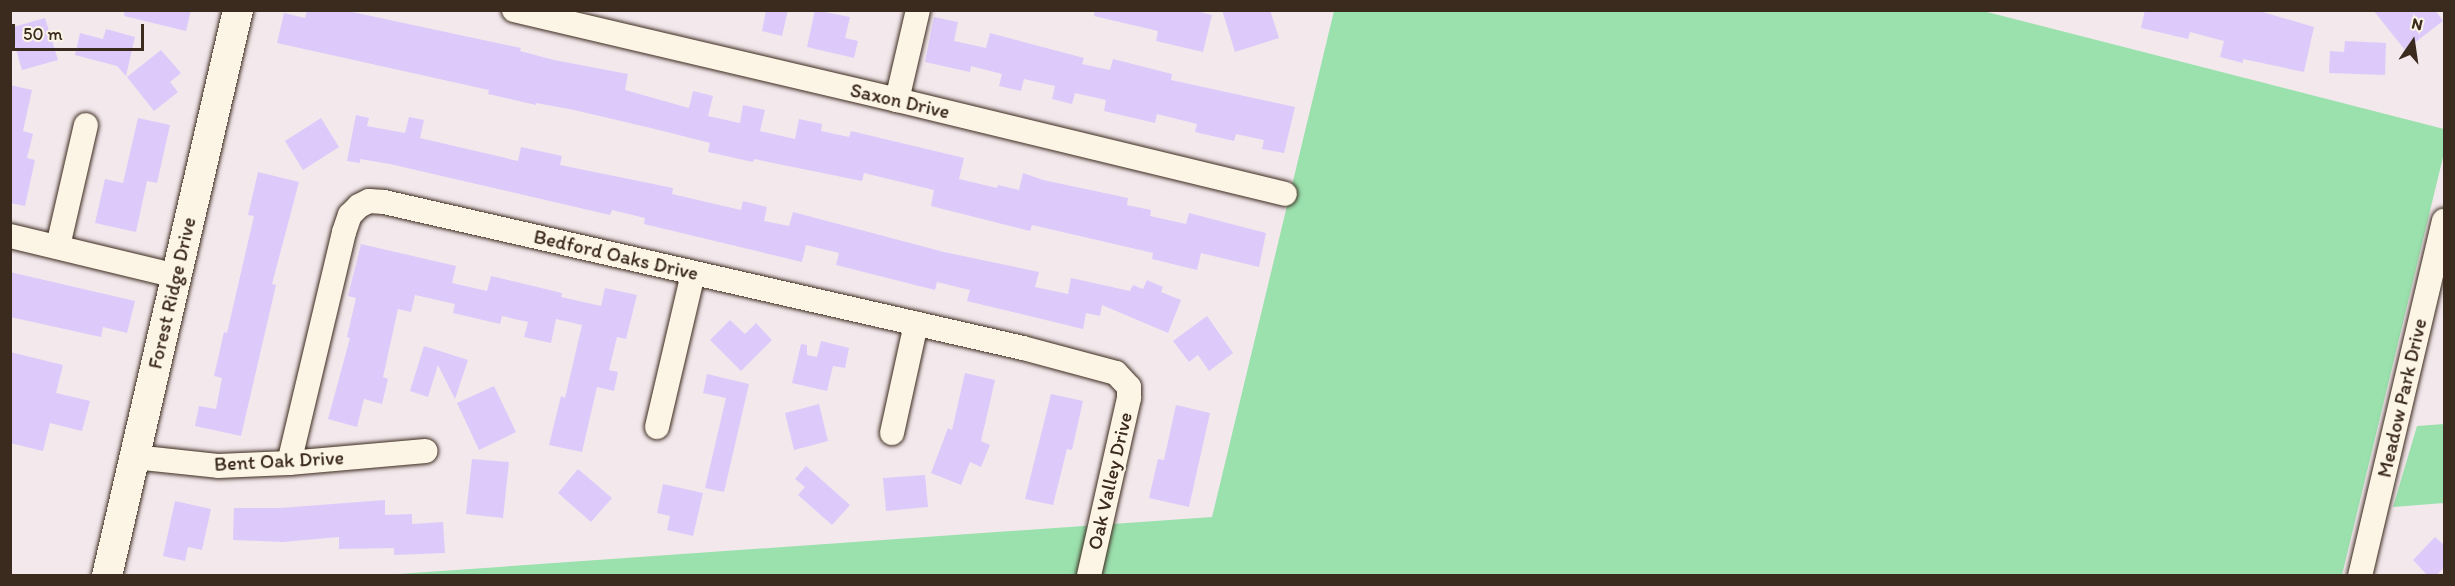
<!DOCTYPE html>
<style>
body{margin:0}
#map{position:relative;width:2455px;height:586px;overflow:hidden;background:#f3e8ec;font-family:Itim,sans-serif}
div>[style]{position:absolute}
.green>*{inset:0;background:#9be1ae}
.building>*{inset:0;background:#ddcafb}
.roads{filter:drop-shadow(0 0 2px #3b2a1e) drop-shadow(0 0 2px #3b2a1e)}
.minor>*{height:24px;margin:-12px;padding:0 12px;transform-origin:12px;border-radius:12px;background:#fcf5e5}
.major>*{height:30px;margin:-15px;padding:0 15px;transform-origin:15px;border-radius:15px;background:#fcf5e5}
span{translate:-50% -50%;white-space:nowrap;text-align:center;line-height:1.15;-webkit-text-stroke:4.5px #fcf5e5;paint-order:stroke}
.street-label{font-size:20px;color:#3b2a1e}
.frame{position:absolute;inset:0;border:12px solid #3b2a1e;pointer-events:none}
.north{position:absolute;left:2383px;top:12px;width:60px;height:60px;-webkit-text-stroke:4px #fcf5e5;paint-order:stroke;rotate:13deg;font-size:16px;font-weight:700;line-height:24px;text-align:center;color:#3b2a1e}
.north::after{content:'';display:block;margin:auto;width:21px;height:27px;background:#3b2a1e;clip-path:polygon(50% 0,100% 100%,50% 72%,0 100%)}
.scale{position:absolute;left:12px;top:24px;width:132px;height:27px;box-sizing:border-box;border:3px solid #3b2a1e;border-top:0;padding-left:8px;font-size:18px;line-height:21px;white-space:nowrap;color:#3b2a1e;-webkit-text-stroke:4px #fcf5e5;paint-order:stroke}
</style>
<div id="map">
<div class="green">
<div style="clip-path:polygon(1334px 11px,1983px 11px,2444px 129px,2444px 153px,2342px 575px,369px 576px,1212px 517px)"></div>
<div style="clip-path:polygon(2444px 424px,2444px 503px,2393px 507px,2417px 426px)"></div>
</div>
<div class="building">
<div style="clip-path:polygon(125px 10px,191px 10px,186px 31px,124px 16px)"></div>
<div style="clip-path:polygon(307px 10px,343px 10px,521px 48px,520px 51px,554px 60px,628px 74px,625px 90px,689px 108px,693px 91px,713px 96px,708px 116px,740px 123px,743px 105px,765px 110px,760px 131px,795px 139px,799px 119px,822px 124px,821px 131px,849px 137px,851px 131px,964px 158px,959px 179px,997px 188px,998px 185px,1019px 190px,1023px 173px,1043px 180px,1128px 198px,1127px 205px,1151px 210px,1150px 216px,1186px 224px,1189px 213px,1266px 233px,1259px 267px,1201px 253px,1197px 270px,1152px 259px,1153px 253px,1097px 240px,1032px 225px,1030px 231px,931px 206px,934px 190px,864px 173px,862px 181px,754px 159px,753px 162px,708px 152px,710px 143px,655px 129px,574px 110px,536px 103px,536px 105px,488px 94px,489px 90px,277px 43px,284px 13px,305px 18px)"></div>
<div style="clip-path:polygon(766px 10px,788px 10px,782px 36px,762px 31px)"></div>
<div style="clip-path:polygon(815px 10px,850px 17px,845px 38px,858px 41px,854px 58px,807px 47px)"></div>
<div style="clip-path:polygon(1095px 10px,1193px 10px,1212px 15px,1203px 52px,1156px 41px,1158px 31px,1094px 16px)"></div>
<div style="clip-path:polygon(1222px 10px,1270px 10px,1279px 38px,1235px 52px)"></div>
<div style="clip-path:polygon(2145px 10px,2256px 10px,2314px 27px,2304px 72px,2243px 59px,2243px 63px,2220px 57px,2224px 41px,2190px 32px,2188px 39px,2141px 28px)"></div>
<div style="clip-path:polygon(2373px 10px,2435px 10px,2443px 21px,2405px 50px)"></div>
<div style="clip-path:polygon(934px 17px,958px 22px,954px 41px,986px 48px,990px 33px,1084px 58px,1082px 64px,1110px 70px,1113px 59px,1172px 74px,1171px 80px,1295px 107px,1284px 153px,1262px 149px,1264px 140px,1236px 134px,1234px 141px,1195px 132px,1197px 124px,1157px 114px,1155px 123px,1104px 111px,1106px 100px,1075px 93px,1072px 104px,1052px 99px,1055px 86px,1024px 79px,1021px 91px,999px 86px,1002px 74px,971px 66px,970px 72px,925px 62px)"></div>
<div style="clip-path:polygon(45px 18px,58px 60px,22px 70px,10px 28px)"></div>
<div style="clip-path:polygon(106px 29px,135px 37px,126px 76px,117px 66px,75px 55px,80px 33px,103px 39px)"></div>
<div style="clip-path:polygon(2345px 41px,2386px 43px,2385px 75px,2329px 73px,2330px 51px,2344px 52px)"></div>
<div style="clip-path:polygon(161px 50px,181px 73px,170px 82px,178px 92px,154px 111px,127px 77px)"></div>
<div style="clip-path:polygon(10px 85px,32px 90px,23px 131px,33px 134px,27px 158px,35px 160px,25px 206px,10px 203px)"></div>
<div style="clip-path:polygon(356px 115px,369px 118px,367px 126px,405px 133px,409px 117px,424px 120px,420px 138px,518px 161px,521px 147px,562px 156px,560px 165px,673px 188px,672px 194px,741px 210px,743px 201px,767px 207px,764px 221px,789px 226px,793px 212px,944px 252px,1039px 272px,1035px 287px,1068px 294px,1071px 278px,1130px 291px,1133px 285px,1143px 289px,1147px 280px,1163px 287px,1161px 292px,1181px 300px,1168px 333px,1102px 305px,1100px 316px,1086px 313px,1083px 329px,967px 301px,970px 290px,937px 282px,935px 290px,836px 265px,839px 253px,806px 245px,802px 262px,644px 224px,645px 218px,612px 210px,610px 215px,390px 164px,360px 159px,360px 163px,347px 161px)"></div>
<div style="clip-path:polygon(138px 118px,170px 125px,157px 183px,147px 181px,136px 232px,95px 223px,105px 179px,123px 183px)"></div>
<div style="clip-path:polygon(321px 118px,339px 147px,303px 170px,285px 141px)"></div>
<div style="clip-path:polygon(258px 172px,299px 182px,272px 284px,276px 285px,241px 436px,195px 426px,199px 406px,216px 409px,222px 378px,214px 376px,224px 332px,227px 333px,254px 216px,248px 215px)"></div>
<div style="clip-path:polygon(361px 244px,456px 266px,452px 283px,487px 291px,491px 276px,562px 293px,561px 297px,601px 306px,605px 288px,637px 295px,626px 339px,617px 337px,609px 370px,618px 372px,614px 391px,597px 387px,582px 452px,549px 445px,561px 396px,565px 398px,582px 325px,556px 319px,551px 343px,524px 337px,528px 322px,502px 316px,500px 324px,453px 313px,455px 304px,415px 295px,411px 312px,398px 309px,383px 377px,388px 379px,382px 404px,364px 399px,357px 427px,328px 419px,350px 338px,347px 337px,356px 298px,348px 296px)"></div>
<div style="clip-path:polygon(10px 272px,135px 301px,127px 333px,103px 327px,101px 337px,10px 317px)"></div>
<div style="clip-path:polygon(1207px 316px,1233px 353px,1209px 371px,1198px 355px,1189px 362px,1173px 341px)"></div>
<div style="clip-path:polygon(730px 320px,745px 334px,756px 323px,772px 340px,741px 371px,710px 340px)"></div>
<div style="clip-path:polygon(821px 341px,849px 348px,845px 368px,833px 366px,827px 391px,792px 383px,801px 344px,807px 345px,807px 355px,817px 357px)"></div>
<div style="clip-path:polygon(424px 346px,468px 360px,455px 399px,438px 365px,428px 397px,410px 391px)"></div>
<div style="clip-path:polygon(10px 352px,63px 365px,56px 393px,90px 401px,82px 431px,50px 423px,43px 451px,10px 443px)"></div>
<div style="clip-path:polygon(965px 373px,995px 380px,981px 441px,990px 445px,981px 467px,970px 462px,961px 485px,931px 473px,948px 428px,952px 430px)"></div>
<div style="clip-path:polygon(707px 374px,749px 384px,724px 492px,705px 488px,726px 398px,703px 393px)"></div>
<div style="clip-path:polygon(494px 386px,516px 432px,479px 450px,457px 403px)"></div>
<div style="clip-path:polygon(1051px 394px,1083px 401px,1072px 450px,1067px 449px,1053px 505px,1025px 499px)"></div>
<div style="clip-path:polygon(819px 404px,828px 441px,794px 450px,785px 413px)"></div>
<div style="clip-path:polygon(1176px 405px,1210px 413px,1189px 507px,1149px 498px,1158px 459px,1164px 460px)"></div>
<div style="clip-path:polygon(472px 459px,509px 462px,503px 518px,466px 514px)"></div>
<div style="clip-path:polygon(806px 466px,850px 505px,832px 525px,798px 495px,805px 487px,795px 479px)"></div>
<div style="clip-path:polygon(578px 469px,612px 498px,591px 522px,558px 493px)"></div>
<div style="clip-path:polygon(925px 475px,928px 507px,886px 511px,883px 478px)"></div>
<div style="clip-path:polygon(663px 484px,703px 493px,693px 536px,667px 530px,670px 516px,657px 513px)"></div>
<div style="clip-path:polygon(385px 500px,385px 515px,412px 514px,412px 524px,443px 522px,445px 553px,394px 555px,394px 548px,339px 549px,339px 537px,283px 542px,233px 540px,234px 508px,280px 508px)"></div>
<div style="clip-path:polygon(175px 501px,211px 509px,202px 550px,188px 547px,185px 561px,163px 556px)"></div>
<div style="clip-path:polygon(2435px 537px,2445px 546px,2445px 566px,2436px 576px,2428px 576px,2413px 560px)"></div>
</div>
<div class="roads">
<div class="minor">
<div style="left:514px;top:10px;width:393px;rotate:13.2deg"></div>
<div style="left:897px;top:100px;width:399px;rotate:13.6deg"></div>
<div style="left:897px;top:100px;width:92px;rotate:-76.9deg"></div>
<div style="left:10px;top:236px;width:171px;rotate:13.5deg"></div>
<div style="left:58px;top:246px;width:124px;rotate:-77deg"></div>
<div style="left:657px;top:427px;width:158px;rotate:-76.8deg"></div>
<div style="left:892px;top:433px;width:112px;rotate:-77.6deg"></div>
<div style="left:134px;top:457px;width:84px;rotate:6.1deg"></div>
<div style="left:218px;top:466px;width:71px;rotate:-2.4deg"></div>
<div style="left:289px;top:463px;width:137px;rotate:-5deg"></div>
<div style="left:289px;top:463px;width:237px;rotate:-76.6deg"></div>
<div style="left:344px;top:232px;width:18px;rotate:-71deg"></div>
<div style="left:350px;top:215px;width:13px;rotate:-45deg"></div>
<div style="left:359px;top:206px;width:11px;rotate:-27deg"></div>
<div style="left:369px;top:201px;width:15px;rotate:4deg"></div>
<div style="left:384px;top:202px;width:655px;rotate:12.87deg"></div>
<div style="left:1023px;top:348px;width:96px;rotate:15deg"></div>
<div style="left:1116px;top:373px;width:19px;rotate:47deg"></div>
<div style="left:1129px;top:387px;width:11px;rotate:90deg"></div>
<div style="left:1129px;top:398px;width:182px;rotate:102.7deg"></div>
<div style="left:2360px;top:576px;width:365px;rotate:-76.7deg"></div>
</div>
<div class="major">
<div style="left:107px;top:576px;width:581px;rotate:-76.97deg"></div>
</div>
</div>
<div class="street-label">
<span style="left:900px;top:101px;rotate:13deg">Saxon Drive</span>
<span style="left:616px;top:255px;rotate:13deg">Bedford Oaks Drive</span>
<span style="left:172px;top:293px;rotate:-77deg">Forest Ridge Drive</span>
<span style="left:2402px;top:398px;rotate:-77deg">Meadow Park Drive</span>
<span style="left:279px;top:461px;rotate:-3deg">Bent Oak Drive</span>
<span style="left:1110px;top:481px;rotate:-77deg">Oak Valley Drive</span>
</div>
<div class="frame"></div>
<div class="north">N</div>
<div class="scale">50 m</div>
</div>
